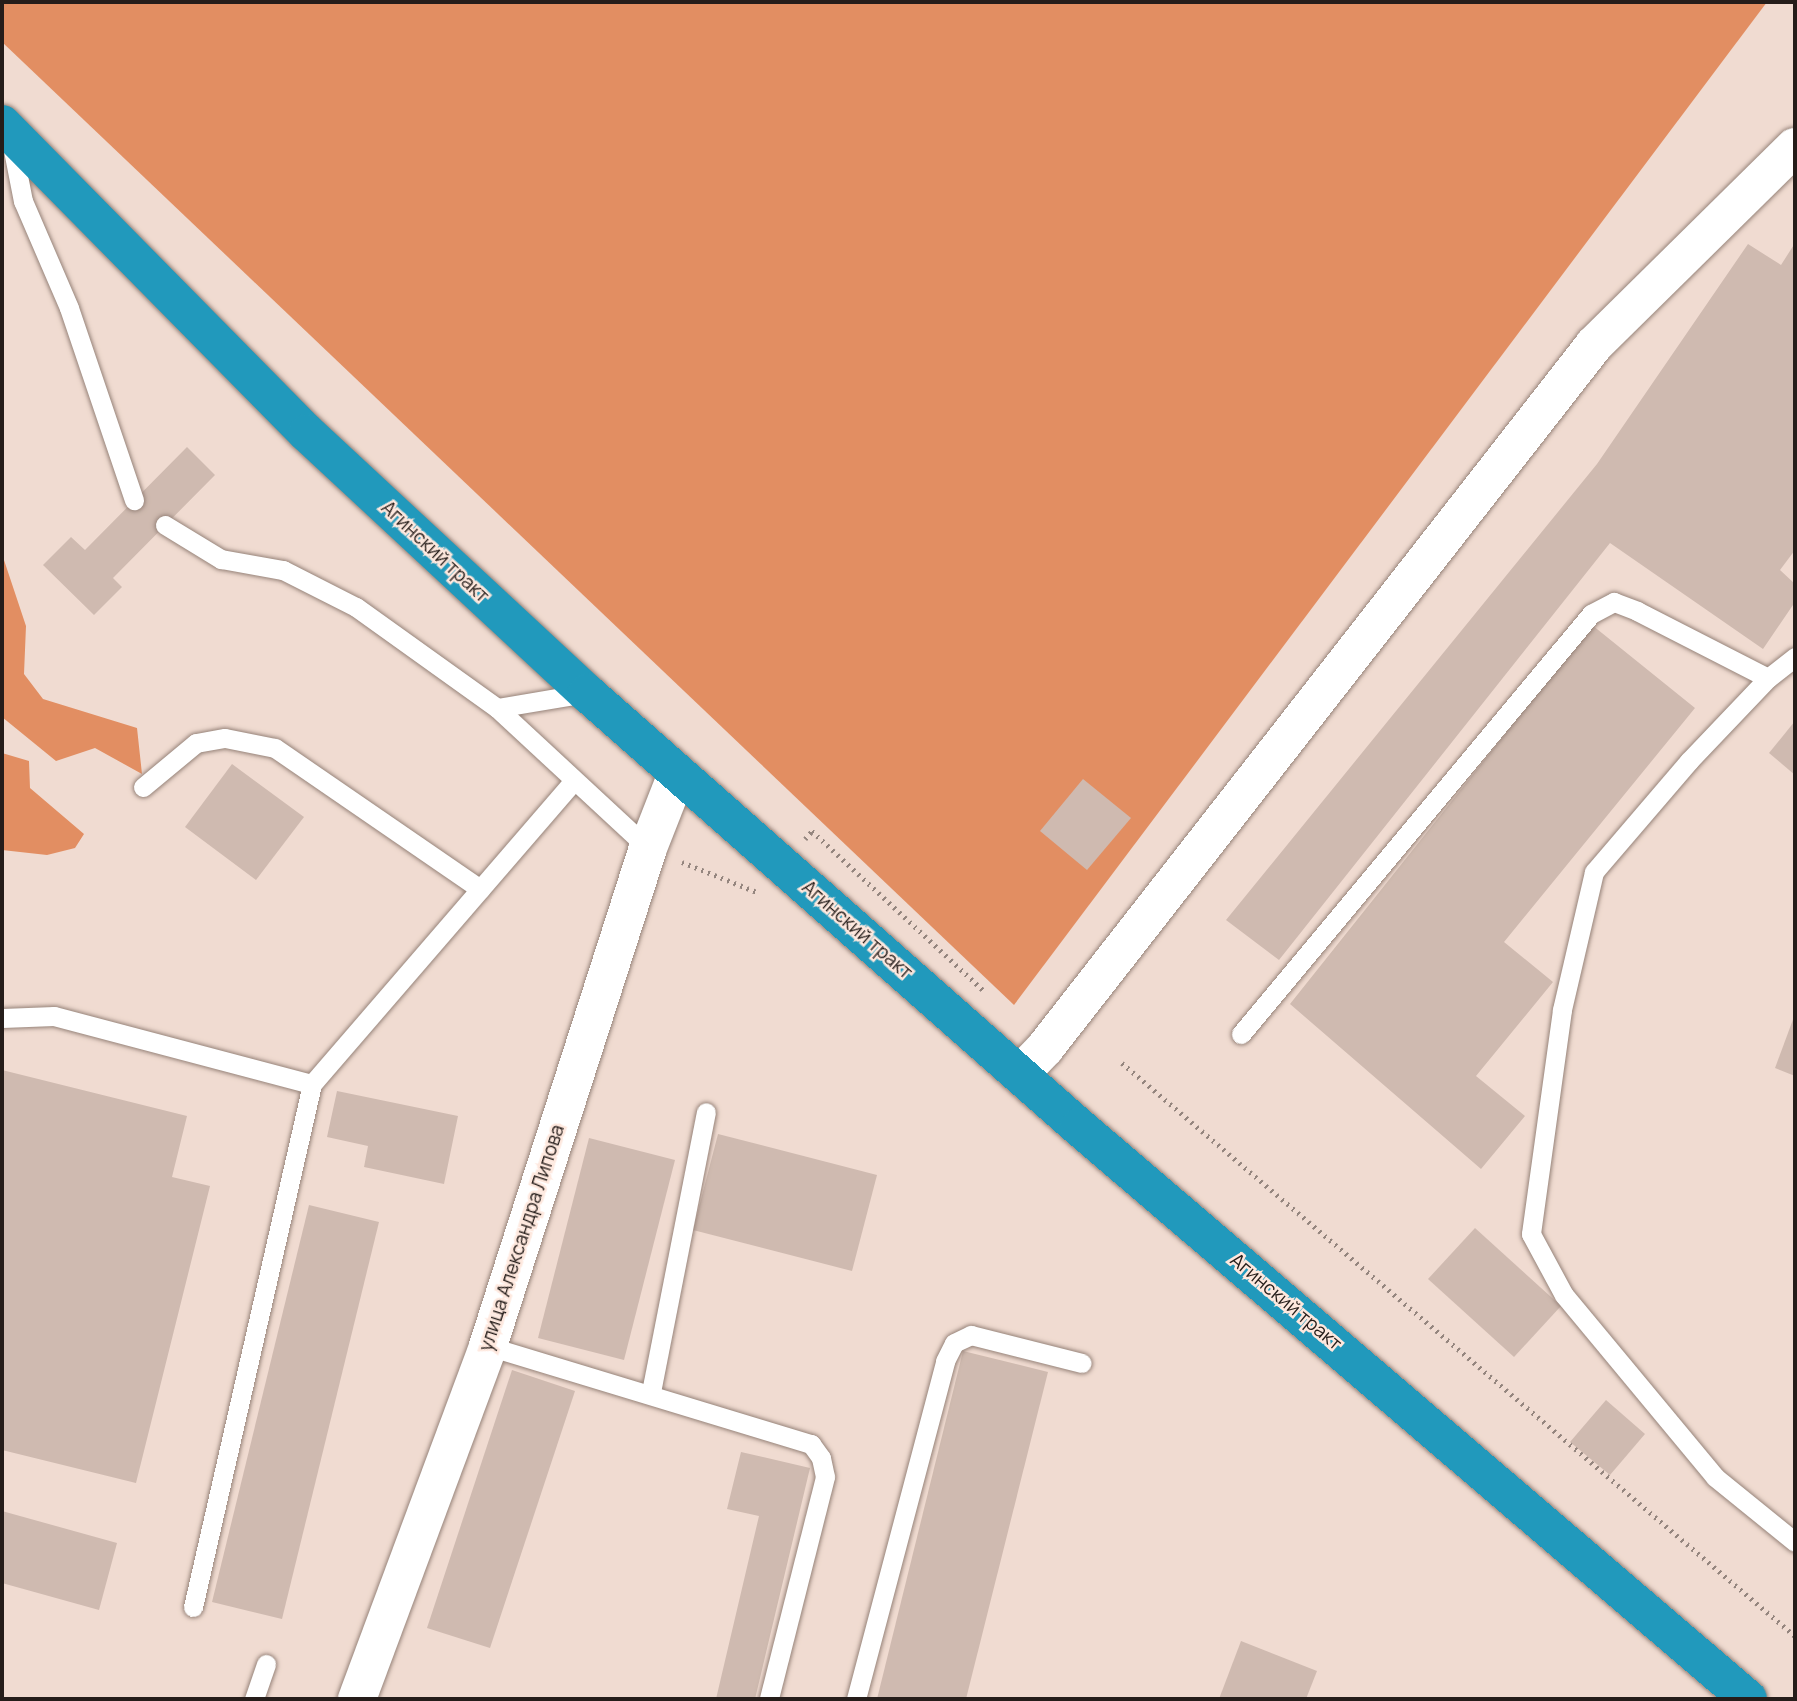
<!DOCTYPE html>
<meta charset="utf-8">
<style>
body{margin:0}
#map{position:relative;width:1797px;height:1701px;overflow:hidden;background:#f0dbd1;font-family:Manrope,sans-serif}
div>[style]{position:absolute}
.forest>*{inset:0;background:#e28e62}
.building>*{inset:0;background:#cfbab0}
.path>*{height:4.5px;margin-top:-2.25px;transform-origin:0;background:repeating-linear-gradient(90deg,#94857e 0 2px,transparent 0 7px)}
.roads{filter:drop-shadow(0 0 2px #968379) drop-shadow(0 0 2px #968379)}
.lane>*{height:19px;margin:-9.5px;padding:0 9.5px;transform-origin:9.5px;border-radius:9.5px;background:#fff}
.street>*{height:38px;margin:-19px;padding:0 19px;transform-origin:19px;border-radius:19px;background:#fff}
.highway>*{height:38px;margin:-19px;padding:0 19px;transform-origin:19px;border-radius:19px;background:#2199bc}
span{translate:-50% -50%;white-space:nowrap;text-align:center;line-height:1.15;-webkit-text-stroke:5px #fee8de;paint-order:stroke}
.street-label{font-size:19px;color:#251d1a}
.frame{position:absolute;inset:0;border:4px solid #251d1a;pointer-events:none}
</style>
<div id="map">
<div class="forest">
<div style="clip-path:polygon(2px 2px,1767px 2px,1014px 1005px,2px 42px)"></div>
<div style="clip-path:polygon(2px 554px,26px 626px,24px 674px,43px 699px,137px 728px,142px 774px,95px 748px,56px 761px,2px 717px)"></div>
<div style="clip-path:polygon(2px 753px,29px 761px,30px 788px,84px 834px,75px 848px,47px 855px,2px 850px)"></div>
</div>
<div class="building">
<div style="clip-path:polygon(1795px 243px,1795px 550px,1780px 570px,1795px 584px,1795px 602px,1763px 649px,1610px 543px,1279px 960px,1226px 920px,1597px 464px,1748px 244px,1781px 265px)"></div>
<div style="clip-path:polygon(187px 447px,215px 475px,113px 578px,122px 587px,94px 615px,43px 565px,71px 537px,85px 550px)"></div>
<div style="clip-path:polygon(1592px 625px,1695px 708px,1504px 942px,1553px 982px,1476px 1076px,1525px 1116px,1481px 1169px,1290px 1004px)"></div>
<div style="clip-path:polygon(1795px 721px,1795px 775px,1769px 753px)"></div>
<div style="clip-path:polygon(232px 764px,304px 817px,256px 880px,185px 827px)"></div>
<div style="clip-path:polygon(1083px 779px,1131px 818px,1087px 870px,1040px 831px)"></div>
<div style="clip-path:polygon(1795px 1014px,1795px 1076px,1775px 1068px)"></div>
<div style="clip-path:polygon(2px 1070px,187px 1116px,172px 1177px,210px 1186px,136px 1483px,2px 1450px)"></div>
<div style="clip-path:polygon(337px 1091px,458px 1116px,444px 1184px,364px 1167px,368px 1146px,327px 1137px)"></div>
<div style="clip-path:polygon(718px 1134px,877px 1175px,852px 1271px,693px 1230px)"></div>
<div style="clip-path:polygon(589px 1138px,675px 1160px,624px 1360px,538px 1338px)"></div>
<div style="clip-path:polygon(309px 1205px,379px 1222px,282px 1619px,212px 1602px)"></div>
<div style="clip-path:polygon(1475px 1228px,1561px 1306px,1514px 1357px,1428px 1279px)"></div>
<div style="clip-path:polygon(963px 1351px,1048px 1372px,966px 1699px,877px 1699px)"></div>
<div style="clip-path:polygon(512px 1370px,575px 1391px,490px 1648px,427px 1628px)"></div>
<div style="clip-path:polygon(1606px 1400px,1645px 1434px,1610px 1475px,1570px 1442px)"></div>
<div style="clip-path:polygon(741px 1452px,810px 1468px,755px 1699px,716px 1699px,759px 1516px,727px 1509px)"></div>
<div style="clip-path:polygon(2px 1511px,117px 1543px,99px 1610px,2px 1583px)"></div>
<div style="clip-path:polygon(1241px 1641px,1317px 1671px,1306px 1699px,1219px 1699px)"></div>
</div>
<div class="path">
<div style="left:805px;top:839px;width:11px;rotate:-49deg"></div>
<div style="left:812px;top:831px;width:236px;rotate:42.9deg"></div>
<div style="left:682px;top:862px;width:81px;rotate:21.8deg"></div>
<div style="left:1122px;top:1063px;width:884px;rotate:40.41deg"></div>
</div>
<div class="roads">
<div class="lane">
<div style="left:11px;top:140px;width:62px;rotate:78.9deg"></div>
<div style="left:23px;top:201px;width:116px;rotate:66.7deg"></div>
<div style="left:69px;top:308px;width:203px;rotate:71.3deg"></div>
<div style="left:165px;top:525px;width:66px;rotate:31.3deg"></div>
<div style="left:221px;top:559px;width:63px;rotate:10.1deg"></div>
<div style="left:283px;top:570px;width:82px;rotate:26.9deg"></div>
<div style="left:356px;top:607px;width:173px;rotate:35.6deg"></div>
<div style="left:497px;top:708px;width:91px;rotate:-9.5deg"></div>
<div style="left:1795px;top:657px;width:34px;rotate:142deg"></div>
<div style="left:1768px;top:678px;width:115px;rotate:133.6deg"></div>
<div style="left:1689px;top:761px;width:146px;rotate:130.6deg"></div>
<div style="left:1594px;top:872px;width:142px;rotate:103.1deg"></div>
<div style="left:1562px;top:1010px;width:226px;rotate:97.9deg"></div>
<div style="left:1531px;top:1234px;width:69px;rotate:61.6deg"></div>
<div style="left:1564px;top:1295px;width:236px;rotate:50.3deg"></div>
<div style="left:1715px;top:1477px;width:103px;rotate:39.1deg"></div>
<div style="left:497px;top:708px;width:206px;rotate:42.8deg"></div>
<div style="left:143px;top:787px;width:69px;rotate:-39.7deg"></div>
<div style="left:196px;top:743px;width:29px;rotate:-10deg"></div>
<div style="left:225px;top:738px;width:51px;rotate:11.3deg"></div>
<div style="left:275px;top:748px;width:249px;rotate:34.5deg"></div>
<div style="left:2px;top:1018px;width:52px;rotate:-2.2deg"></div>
<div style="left:54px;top:1016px;width:267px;rotate:14.8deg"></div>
<div style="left:1241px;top:1034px;width:547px;rotate:-50.19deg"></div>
<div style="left:1591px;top:614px;width:26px;rotate:-28deg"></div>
<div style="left:1614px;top:602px;width:25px;rotate:21deg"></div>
<div style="left:1637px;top:611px;width:147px;rotate:27.1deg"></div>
<div style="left:488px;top:1346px;width:338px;rotate:16.9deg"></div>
<div style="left:811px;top:1444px;width:17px;rotate:54deg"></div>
<div style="left:821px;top:1458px;width:19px;rotate:78deg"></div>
<div style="left:825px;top:1477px;width:229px;rotate:104.2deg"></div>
<div style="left:651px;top:1392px;width:285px;rotate:-78.9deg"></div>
<div style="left:193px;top:1607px;width:536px;rotate:-77.18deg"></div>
<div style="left:312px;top:1084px;width:401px;rotate:-49.2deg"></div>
<div style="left:254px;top:1699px;width:37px;rotate:-71deg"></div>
<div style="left:856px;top:1699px;width:350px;rotate:-75.2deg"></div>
<div style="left:945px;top:1361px;width:20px;rotate:-63deg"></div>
<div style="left:954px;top:1343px;width:19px;rotate:-25deg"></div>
<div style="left:971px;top:1335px;width:114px;rotate:14.2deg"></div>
</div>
<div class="street">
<div style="left:1020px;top:1074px;width:36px;rotate:-46deg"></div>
<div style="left:1045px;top:1048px;width:892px;rotate:-52.01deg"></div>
<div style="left:1594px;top:345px;width:282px;rotate:-44.6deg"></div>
<div style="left:357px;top:1699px;width:377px;rotate:-69.6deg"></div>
<div style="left:488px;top:1346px;width:523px;rotate:-72.19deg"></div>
<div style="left:648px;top:848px;width:79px;rotate:-68.6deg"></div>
</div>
<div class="highway">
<div style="left:2px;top:124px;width:434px;rotate:45.4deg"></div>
<div style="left:307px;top:433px;width:382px;rotate:42.9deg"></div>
<div style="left:587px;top:693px;width:656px;rotate:41.42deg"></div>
<div style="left:1079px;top:1127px;width:880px;rotate:40.53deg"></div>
</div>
</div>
<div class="street-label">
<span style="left:435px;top:552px;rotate:43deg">Агинский тракт</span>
<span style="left:857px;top:930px;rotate:41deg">Агинский тракт</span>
<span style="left:522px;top:1238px;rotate:-72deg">улица Александра Липова</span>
<span style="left:1286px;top:1302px;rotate:40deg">Агинский тракт</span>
</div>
<div class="frame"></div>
</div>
